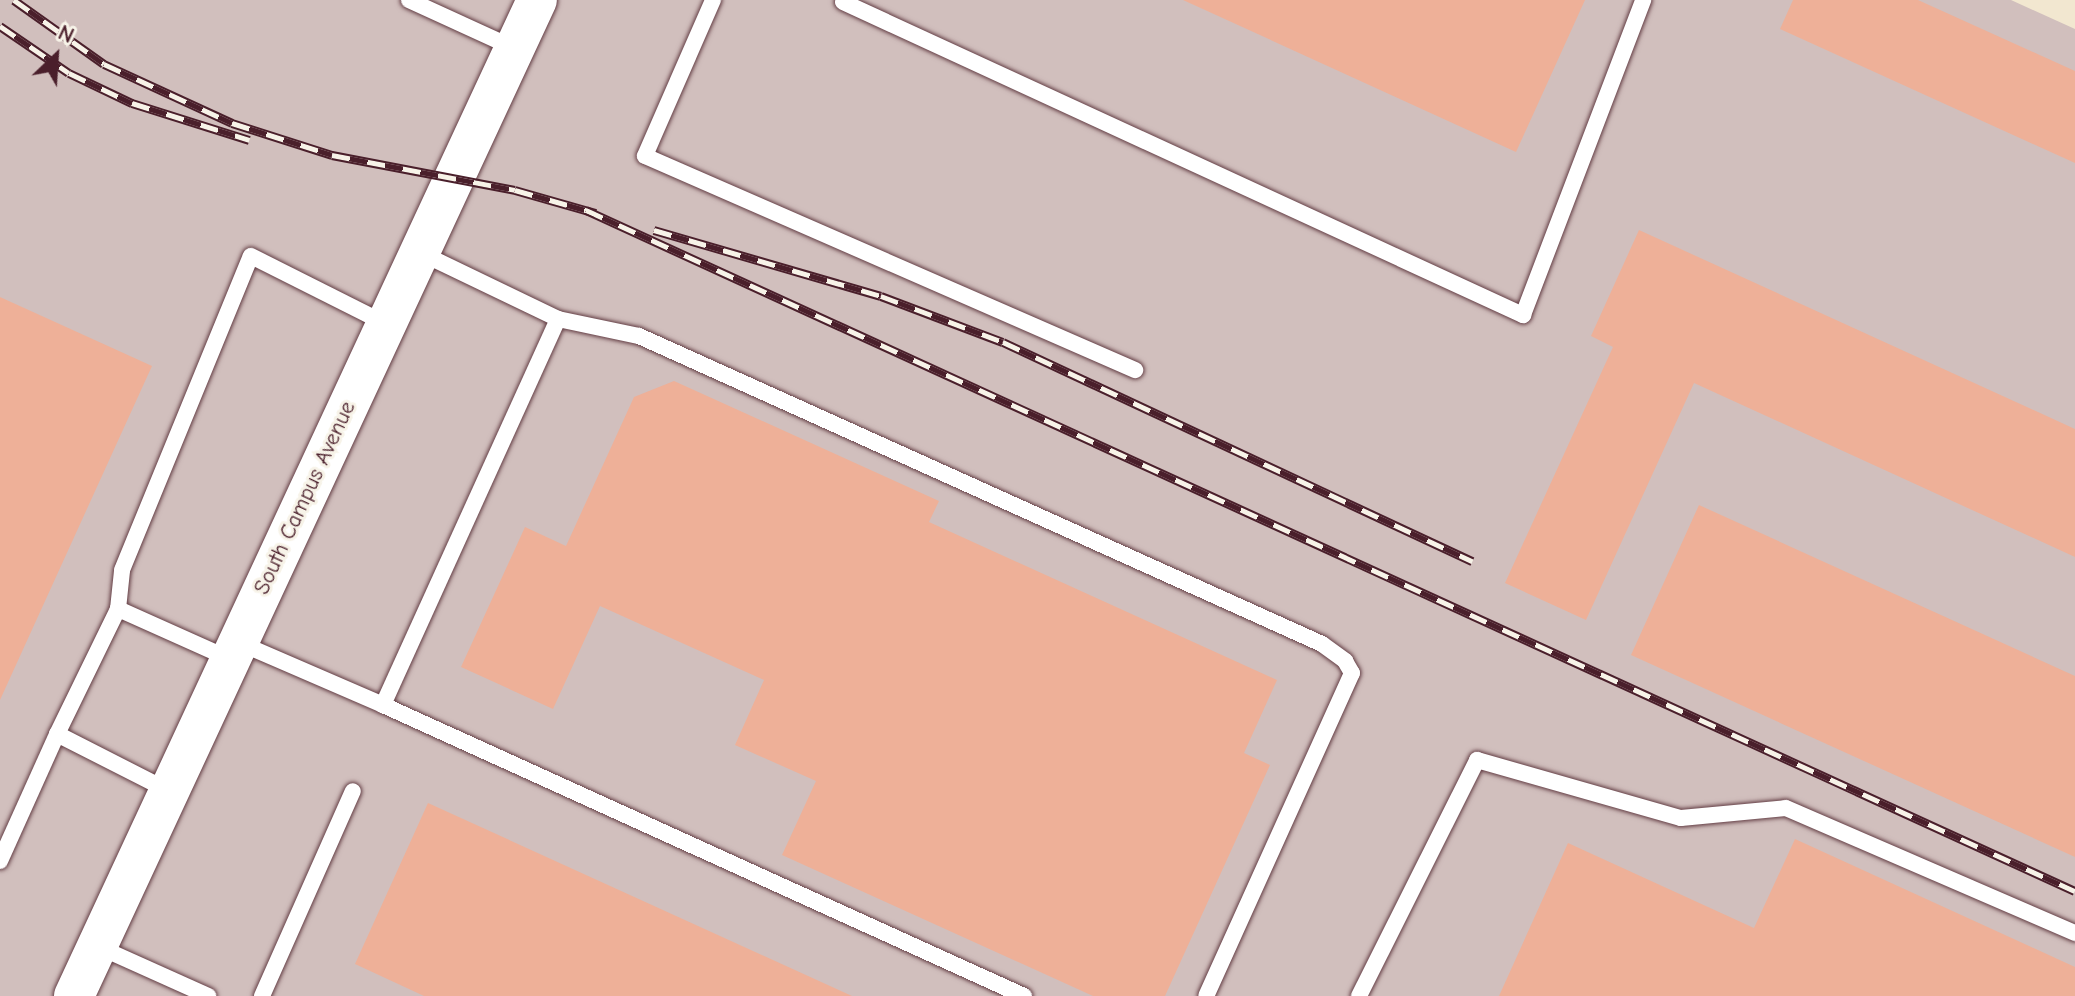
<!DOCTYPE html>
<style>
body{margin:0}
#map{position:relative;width:2075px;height:996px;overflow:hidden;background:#f2e7d0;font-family:"Comic Neue",sans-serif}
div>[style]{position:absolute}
.industrial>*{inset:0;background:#d1bfbd}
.building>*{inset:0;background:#eeb098}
.roads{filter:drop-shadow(0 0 2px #633d44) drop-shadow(0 0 2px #633d44)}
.service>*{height:16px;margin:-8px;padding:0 8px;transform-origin:8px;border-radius:8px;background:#fff}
.tertiary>*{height:40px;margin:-20px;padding:0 20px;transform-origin:20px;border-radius:20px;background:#fff}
.rail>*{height:9px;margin-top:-4.5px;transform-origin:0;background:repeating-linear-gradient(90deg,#f7f3e8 0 18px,#4a1f2b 0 36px);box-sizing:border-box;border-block:2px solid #4a1f2b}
span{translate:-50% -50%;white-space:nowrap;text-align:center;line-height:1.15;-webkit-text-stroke:6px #f7f3e8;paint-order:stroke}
.street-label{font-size:22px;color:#4a1f2b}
.north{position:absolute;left:16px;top:16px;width:80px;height:80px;-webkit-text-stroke:6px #f7f3e8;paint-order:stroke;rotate:25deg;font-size:22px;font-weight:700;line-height:32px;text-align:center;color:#4a1f2b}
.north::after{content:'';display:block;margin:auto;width:28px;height:36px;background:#4a1f2b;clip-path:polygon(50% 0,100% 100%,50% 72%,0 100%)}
</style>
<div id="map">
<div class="industrial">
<div style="clip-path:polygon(0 0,2011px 0,2075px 29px,2075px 996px,0 996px)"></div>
</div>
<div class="building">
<div style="clip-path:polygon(1183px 0,1585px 0,1516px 152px)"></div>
<div style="clip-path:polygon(1793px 0,1918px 0,2075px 71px,2075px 163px,1780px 29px)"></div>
<div style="clip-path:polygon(1639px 230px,2075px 429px,2075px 557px,1694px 383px,1586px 620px,1505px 583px,1613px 347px,1591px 336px)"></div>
<div style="clip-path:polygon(0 297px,152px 366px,0 700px)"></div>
<div style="clip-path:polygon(674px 381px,939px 501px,929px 522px,1277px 680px,1244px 753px,1270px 765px,1165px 996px,1093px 996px,782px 855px,816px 781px,735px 745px,764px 680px,600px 606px,553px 709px,461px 667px,525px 527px,566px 546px,634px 397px)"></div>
<div style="clip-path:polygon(1699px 505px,2075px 676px,2075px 857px,1631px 655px)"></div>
<div style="clip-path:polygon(428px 803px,852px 996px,424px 996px,355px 964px)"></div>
<div style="clip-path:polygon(1795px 839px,2075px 967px,2075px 996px,1499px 996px,1568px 843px,1754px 928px)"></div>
</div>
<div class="roads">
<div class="service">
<div style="left:409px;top:0;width:115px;rotate:24.6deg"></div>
<div style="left:713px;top:0;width:170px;rotate:113.6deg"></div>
<div style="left:645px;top:156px;width:535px;rotate:23.59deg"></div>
<div style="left:843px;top:2px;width:749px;rotate:24.72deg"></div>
<div style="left:1523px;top:315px;width:337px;rotate:-69.1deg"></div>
<div style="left:421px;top:253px;width:152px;rotate:25.7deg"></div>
<div style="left:558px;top:319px;width:83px;rotate:11.9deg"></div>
<div style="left:639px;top:336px;width:749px;rotate:24.27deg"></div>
<div style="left:1322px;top:644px;width:29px;rotate:36deg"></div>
<div style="left:1345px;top:661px;width:14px;rotate:60deg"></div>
<div style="left:1352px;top:673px;width:354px;rotate:114.3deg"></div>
<div style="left:558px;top:319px;width:424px;rotate:114.4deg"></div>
<div style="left:383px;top:705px;width:704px;rotate:24.42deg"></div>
<div style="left:118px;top:609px;width:139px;rotate:116deg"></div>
<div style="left:57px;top:734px;width:126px;rotate:27deg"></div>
<div style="left:240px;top:643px;width:156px;rotate:23.4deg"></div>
<div style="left:230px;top:659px;width:123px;rotate:-155.9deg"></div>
<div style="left:118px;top:609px;width:39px;rotate:-84deg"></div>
<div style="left:122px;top:570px;width:339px;rotate:-67.7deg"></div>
<div style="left:251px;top:256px;width:151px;rotate:26.7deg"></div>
<div style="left:0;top:861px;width:139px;rotate:-65.8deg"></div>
<div style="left:97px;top:946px;width:122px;rotate:24.2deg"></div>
<div style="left:262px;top:996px;width:224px;rotate:-66.1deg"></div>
<div style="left:1359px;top:996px;width:264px;rotate:-63.4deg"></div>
<div style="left:1477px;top:760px;width:212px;rotate:15.9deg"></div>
<div style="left:1681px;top:818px;width:105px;rotate:-5.4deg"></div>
<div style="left:1786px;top:808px;width:315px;rotate:23.4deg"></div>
</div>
<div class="tertiary">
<div style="left:74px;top:996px;width:1098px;rotate:-65.07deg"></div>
</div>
</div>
<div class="rail">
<div style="left:14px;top:0;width:110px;rotate:35.4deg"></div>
<div style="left:104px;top:64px;width:141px;rotate:24.7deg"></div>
<div style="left:232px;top:123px;width:105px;rotate:17.7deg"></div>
<div style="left:332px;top:155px;width:186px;rotate:10.8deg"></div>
<div style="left:515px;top:190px;width:84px;rotate:15.9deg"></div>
<div style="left:0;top:26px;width:83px;rotate:34.3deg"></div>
<div style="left:69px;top:73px;width:70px;rotate:25.5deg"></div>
<div style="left:132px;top:103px;width:123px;rotate:17.5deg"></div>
<div style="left:586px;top:210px;width:1637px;rotate:24.58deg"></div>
<div style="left:654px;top:230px;width:236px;rotate:16.2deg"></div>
<div style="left:881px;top:296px;width:130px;rotate:20.7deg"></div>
<div style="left:1003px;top:342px;width:518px;rotate:25.03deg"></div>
</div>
<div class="street-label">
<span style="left:305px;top:498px;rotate:-65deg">South Campus Avenue</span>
</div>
<div class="north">N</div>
</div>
